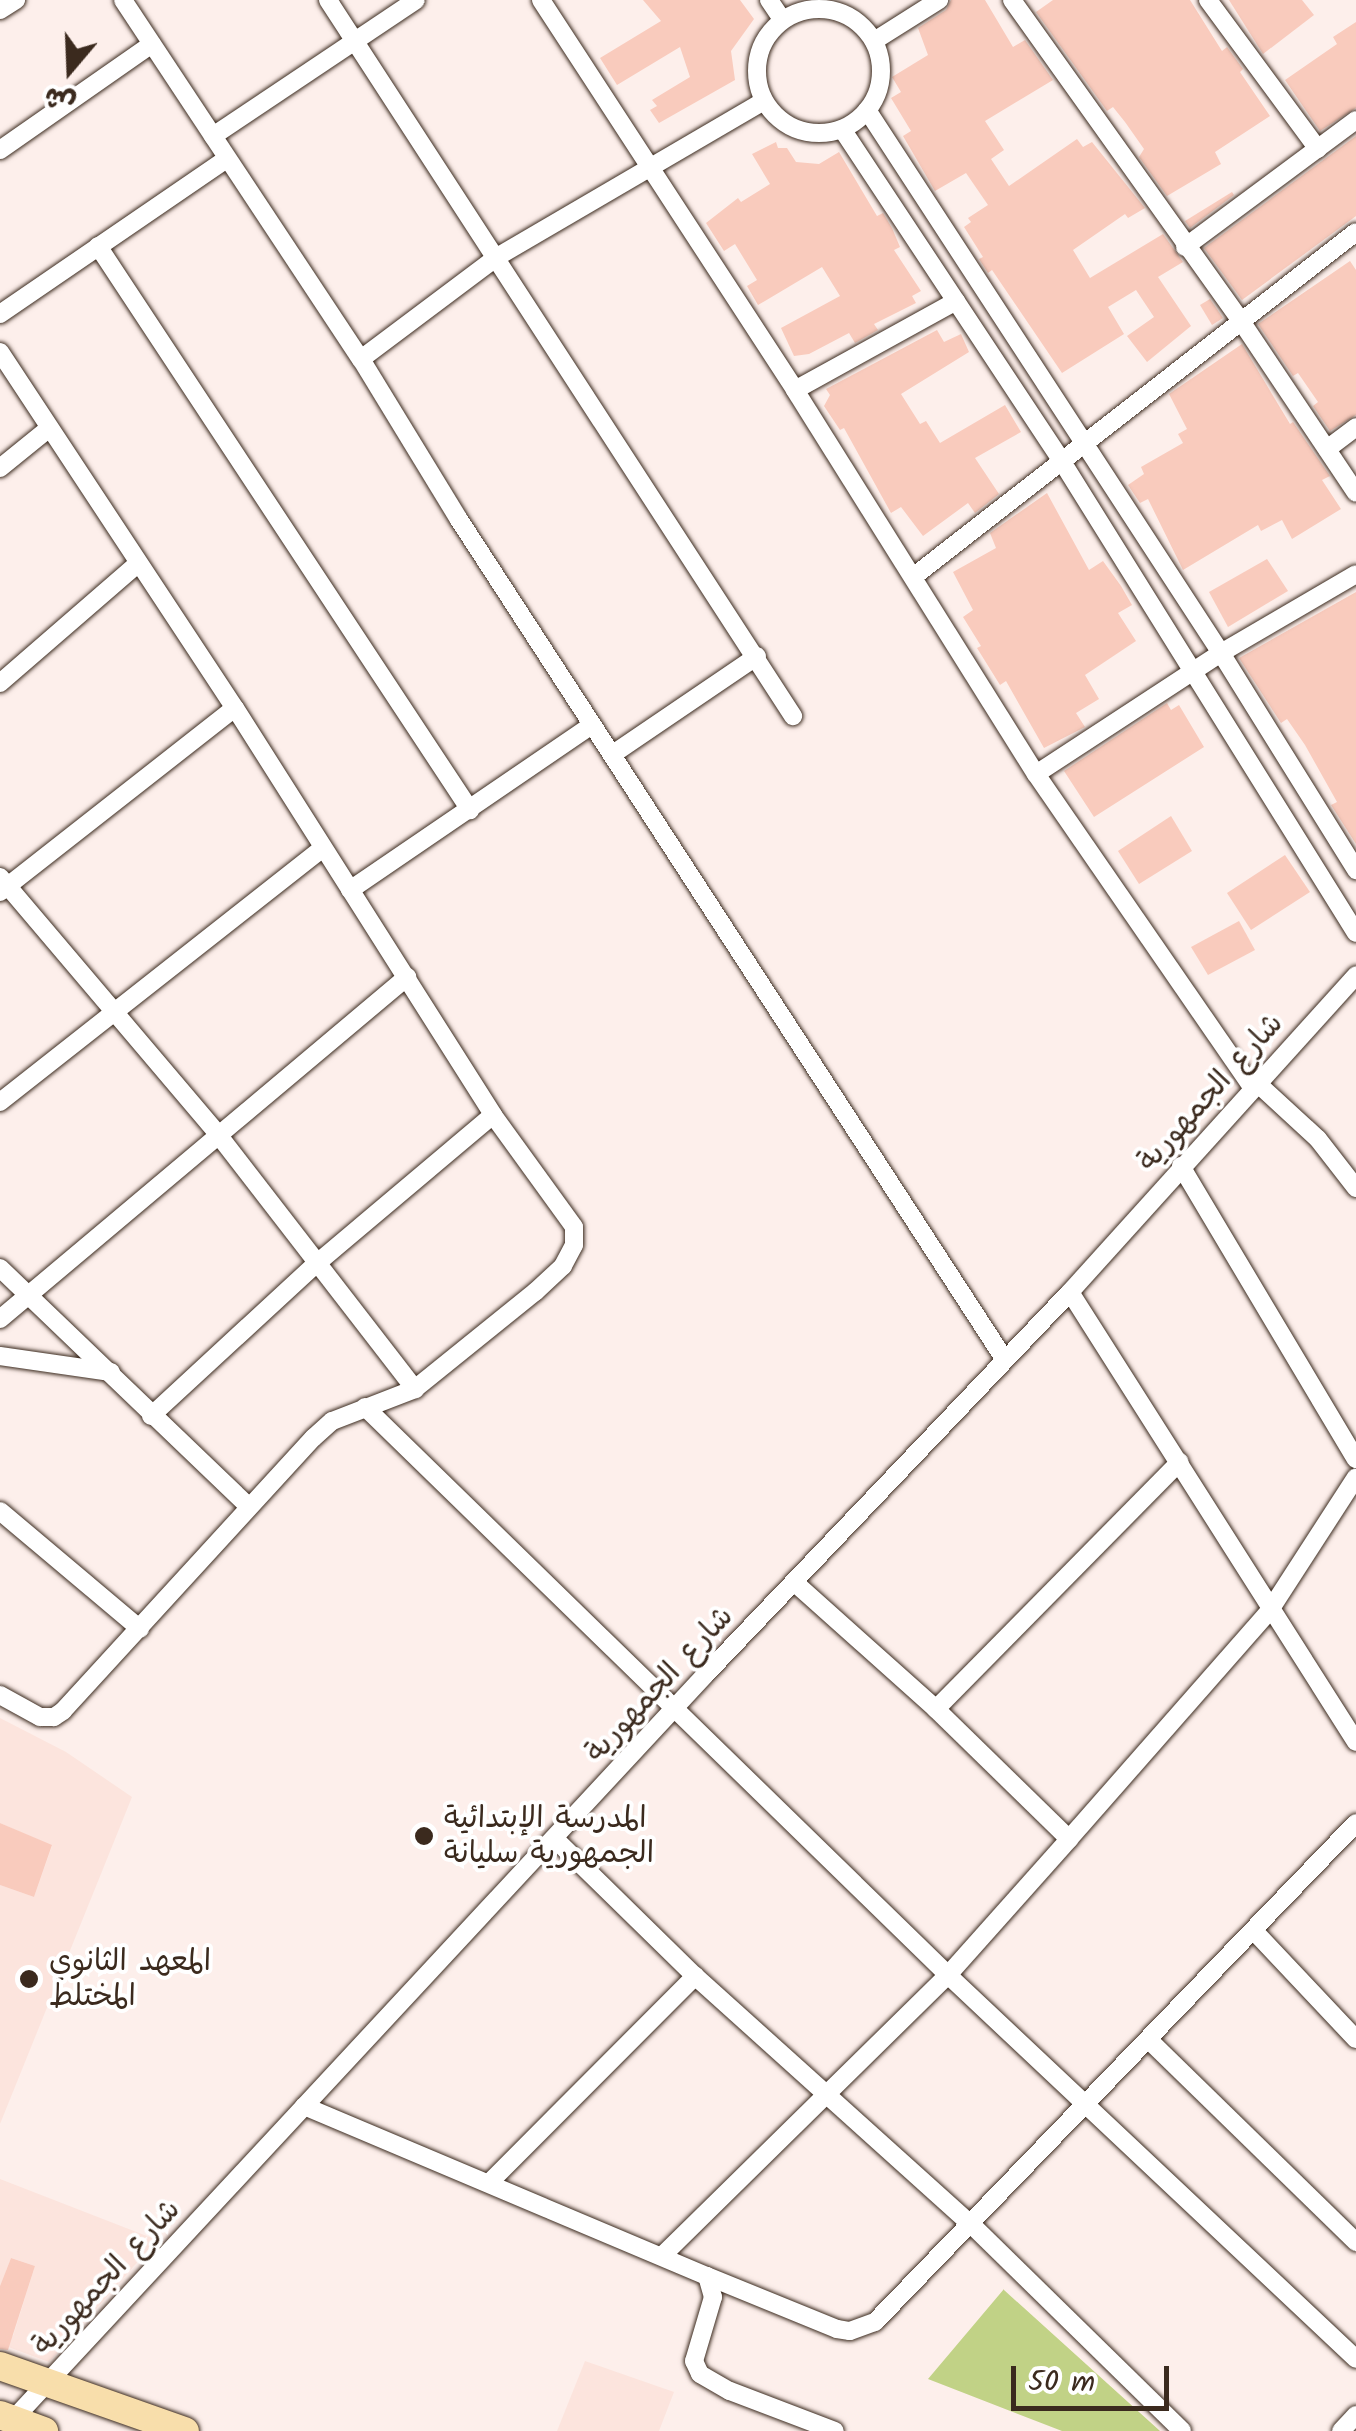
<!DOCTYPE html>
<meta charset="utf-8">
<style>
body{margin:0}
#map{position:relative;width:1356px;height:2431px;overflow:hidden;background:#fdefeb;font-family:Kalam,"Playpen Sans Arabic",sans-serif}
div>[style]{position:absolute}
.built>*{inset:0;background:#fce4dd}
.green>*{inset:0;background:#c1d286}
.building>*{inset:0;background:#f9cbbd}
.roads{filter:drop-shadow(0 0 2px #3b2a1e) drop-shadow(0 0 2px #3b2a1e)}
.street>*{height:18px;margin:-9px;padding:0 9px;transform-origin:9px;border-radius:9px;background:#fff}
.street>.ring{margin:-9px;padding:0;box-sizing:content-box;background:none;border:18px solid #fff;border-radius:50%}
.primary>*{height:28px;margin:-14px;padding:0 14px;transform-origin:14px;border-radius:14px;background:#f8deab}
.dots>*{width:28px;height:28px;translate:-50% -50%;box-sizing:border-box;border:5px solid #fff;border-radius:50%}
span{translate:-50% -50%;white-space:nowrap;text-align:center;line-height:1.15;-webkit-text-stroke:8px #fff;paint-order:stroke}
.street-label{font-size:30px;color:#3b2a1e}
.poi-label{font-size:30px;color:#3b2a1e}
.left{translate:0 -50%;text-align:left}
.north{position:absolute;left:20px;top:20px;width:100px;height:100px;-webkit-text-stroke:8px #fff;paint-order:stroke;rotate:199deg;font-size:28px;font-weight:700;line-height:40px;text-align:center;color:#3b2a1e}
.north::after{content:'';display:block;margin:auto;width:35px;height:45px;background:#3b2a1e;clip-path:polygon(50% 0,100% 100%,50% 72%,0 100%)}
.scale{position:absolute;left:1011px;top:2366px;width:158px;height:45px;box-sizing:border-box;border:5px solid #3b2a1e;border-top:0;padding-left:12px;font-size:30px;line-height:35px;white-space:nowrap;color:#3b2a1e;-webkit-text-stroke:8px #fff;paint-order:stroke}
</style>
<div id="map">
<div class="built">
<div style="clip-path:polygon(0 1718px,66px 1752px,132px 1797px,0 2124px,0 1885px,34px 1897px,52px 1846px,0 1823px)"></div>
<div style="clip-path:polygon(0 2179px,157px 2240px,49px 2362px,0 2344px,13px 2336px,35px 2266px,11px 2258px,0 2286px)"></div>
<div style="clip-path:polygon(585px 2361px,674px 2392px,659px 2431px,557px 2431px)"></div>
</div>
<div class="green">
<div style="clip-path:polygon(1004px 2289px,1004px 2290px,1160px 2431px,1062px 2431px,928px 2379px)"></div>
</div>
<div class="building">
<div style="clip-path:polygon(643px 0,740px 0,754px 19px,731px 51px,735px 80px,659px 123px,650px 110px,657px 106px,652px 100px,690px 77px,680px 47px,617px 85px,600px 58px,661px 21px)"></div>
<div style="clip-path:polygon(951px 0,985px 0,1013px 47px,1025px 40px,1053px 80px,985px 121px,1004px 150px,991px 159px,1009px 186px,1077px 139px,1083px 147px,1092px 142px,1145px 208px,1128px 218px,1125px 214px,1073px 250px,1090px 278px,1163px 234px,1183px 262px,1158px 277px,1191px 326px,1147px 362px,1127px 336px,1154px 317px,1136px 290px,1108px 307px,1124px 334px,1062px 373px,992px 270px,988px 273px,979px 259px,983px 257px,964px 227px,971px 222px,968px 218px,988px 205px,966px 173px,935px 191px,903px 136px,911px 131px,891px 98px,901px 92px,892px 77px,928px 55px,918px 28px,946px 10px)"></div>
<div style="clip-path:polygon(1053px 0,1190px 0,1222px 51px,1227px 47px,1243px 69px,1240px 72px,1270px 116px,1215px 152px,1221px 164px,1167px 196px,1139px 157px,1144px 149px,1125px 122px,1113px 107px,1107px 111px,1036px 12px)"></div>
<div style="clip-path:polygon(1229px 0,1302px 0,1314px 15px,1263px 54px)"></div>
<div style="clip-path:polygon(1356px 22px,1356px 108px,1320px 131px,1285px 80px,1337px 44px,1333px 37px)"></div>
<div style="clip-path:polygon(1356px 136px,1356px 216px,1242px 300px,1204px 248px)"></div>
<div style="clip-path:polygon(776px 142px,778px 148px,787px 148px,796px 162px,819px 164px,839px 152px,877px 216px,883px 213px,892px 228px,900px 247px,894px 250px,921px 291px,912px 296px,916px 303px,874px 324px,878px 330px,855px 343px,849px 333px,809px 354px,794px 356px,781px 328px,840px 296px,822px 267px,758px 305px,747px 286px,757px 280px,735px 244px,724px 251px,706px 223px,738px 198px,741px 202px,770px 184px,752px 154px)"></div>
<div style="clip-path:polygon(1232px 192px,1234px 195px,1190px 228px,1185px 221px)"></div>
<div style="clip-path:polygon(1350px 261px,1356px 270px,1356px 415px,1330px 431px,1313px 406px,1318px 402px,1298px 373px,1293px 376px,1258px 324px)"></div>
<div style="clip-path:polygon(1210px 299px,1223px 318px,1212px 325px,1200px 305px)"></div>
<div style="clip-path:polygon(937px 330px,944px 342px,961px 334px,969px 352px,901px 394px,920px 424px,926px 421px,940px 443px,1005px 405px,1021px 432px,975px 458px,999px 494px,975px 513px,968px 503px,923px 536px,901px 507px,891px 513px,844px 428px,840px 430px,824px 406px,830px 395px,826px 389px)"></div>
<div style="clip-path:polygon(1242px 344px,1290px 424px,1293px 422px,1330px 476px,1322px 480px,1341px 509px,1292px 539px,1282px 520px,1261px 531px,1258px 525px,1183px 570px,1148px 499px,1140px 503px,1128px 485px,1144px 474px,1141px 467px,1183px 443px,1178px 434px,1187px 429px,1169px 394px)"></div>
<div style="clip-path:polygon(1047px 493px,1089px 570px,1103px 561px,1121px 586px,1132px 605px,1118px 613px,1136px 641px,1085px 675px,1099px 699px,1076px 713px,1085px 727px,1044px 748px,1006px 681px,1000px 685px,977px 648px,981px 646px,963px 617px,973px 610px,953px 572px,996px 548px,990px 533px)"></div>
<div style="clip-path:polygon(1267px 559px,1288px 591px,1228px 627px,1209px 592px)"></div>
<div style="clip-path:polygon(1356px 592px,1356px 844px,1331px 805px,1337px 802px,1305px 745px,1287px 719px,1281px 723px,1239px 658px)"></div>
<div style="clip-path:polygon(1167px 703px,1171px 710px,1179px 705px,1204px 747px,1094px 817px,1064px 771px)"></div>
<div style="clip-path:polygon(1171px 816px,1192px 851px,1139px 884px,1118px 851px)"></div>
<div style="clip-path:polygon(1285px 855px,1310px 892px,1251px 930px,1227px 893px)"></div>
<div style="clip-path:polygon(1239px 921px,1255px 950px,1208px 975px,1191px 947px)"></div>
<div style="clip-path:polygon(0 1823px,52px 1845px,34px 1897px,0 1885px)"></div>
<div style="clip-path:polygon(11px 2258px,35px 2266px,8px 2350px,0 2349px,0 2286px)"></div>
</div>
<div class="roads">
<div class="street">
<div style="left:123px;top:0;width:431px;rotate:56.5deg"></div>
<div style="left:361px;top:359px;width:186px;rotate:58.6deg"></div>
<div style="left:458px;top:518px;width:1000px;rotate:56.99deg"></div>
<div style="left:328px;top:0;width:854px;rotate:57deg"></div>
<div style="left:541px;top:0;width:465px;rotate:56.9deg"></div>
<div style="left:795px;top:390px;width:453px;rotate:57.9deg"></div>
<div style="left:1036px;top:774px;width:380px;rotate:55.4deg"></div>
<div style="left:769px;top:0;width:23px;rotate:56deg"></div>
<div style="left:1012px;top:0;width:398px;rotate:54.5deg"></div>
<div style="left:1243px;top:324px;width:203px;rotate:56.2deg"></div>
<div style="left:1208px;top:0;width:185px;rotate:53.6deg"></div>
<div class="ring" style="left:757px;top:9px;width:106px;height:106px"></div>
<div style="left:0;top:10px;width:19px;rotate:-32deg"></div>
<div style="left:874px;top:41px;width:77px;rotate:-32.2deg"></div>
<div style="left:867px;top:110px;width:648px;rotate:56.9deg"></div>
<div style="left:1221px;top:653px;width:256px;rotate:58.1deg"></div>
<div style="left:842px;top:129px;width:397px;rotate:56.5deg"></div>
<div style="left:1061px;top:460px;width:557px;rotate:58.05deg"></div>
<div style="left:213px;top:136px;width:244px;rotate:-33.8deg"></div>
<div style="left:0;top:150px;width:185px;rotate:-34.9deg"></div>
<div style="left:98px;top:246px;width:676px;rotate:56.59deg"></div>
<div style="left:1185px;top:247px;width:213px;rotate:-36.6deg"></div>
<div style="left:0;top:314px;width:274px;rotate:-34.4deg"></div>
<div style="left:0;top:352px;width:427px;rotate:56.6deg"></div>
<div style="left:235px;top:708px;width:482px;rotate:57.6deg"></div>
<div style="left:493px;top:1115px;width:138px;rotate:54.1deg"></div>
<div style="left:574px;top:1227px;width:18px;rotate:90deg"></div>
<div style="left:574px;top:1245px;width:24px;rotate:118deg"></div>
<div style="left:563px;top:1266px;width:38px;rotate:137deg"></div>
<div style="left:535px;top:1292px;width:154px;rotate:141.1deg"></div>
<div style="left:415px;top:1389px;width:89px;rotate:158.9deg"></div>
<div style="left:332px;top:1421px;width:25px;rotate:138deg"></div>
<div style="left:313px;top:1438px;width:370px;rotate:132.5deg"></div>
<div style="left:63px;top:1711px;width:11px;rotate:146deg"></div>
<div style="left:54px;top:1717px;width:14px;rotate:180deg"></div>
<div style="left:40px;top:1717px;width:46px;rotate:-151.2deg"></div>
<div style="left:361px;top:359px;width:170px;rotate:-36.9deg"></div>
<div style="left:497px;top:257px;width:309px;rotate:-30.3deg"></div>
<div style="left:795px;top:390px;width:184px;rotate:-28.9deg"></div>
<div style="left:1327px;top:449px;width:36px;rotate:-37deg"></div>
<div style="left:0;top:468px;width:62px;rotate:-39.1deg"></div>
<div style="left:913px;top:577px;width:561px;rotate:-37.91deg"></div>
<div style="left:0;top:683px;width:180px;rotate:-40.9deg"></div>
<div style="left:613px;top:754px;width:174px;rotate:-34.2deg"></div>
<div style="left:1036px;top:774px;width:221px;rotate:-33.2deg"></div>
<div style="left:1221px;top:653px;width:156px;rotate:-30.3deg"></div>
<div style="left:0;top:877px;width:336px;rotate:49.7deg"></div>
<div style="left:217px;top:1133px;width:324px;rotate:52.3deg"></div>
<div style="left:350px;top:890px;width:293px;rotate:-34.3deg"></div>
<div style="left:0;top:892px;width:298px;rotate:-38.1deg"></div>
<div style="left:1256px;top:1082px;width:84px;rotate:42.6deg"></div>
<div style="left:1318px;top:1139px;width:62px;rotate:52.2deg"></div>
<div style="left:0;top:1102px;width:409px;rotate:-38.2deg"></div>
<div style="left:1181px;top:1166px;width:341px;rotate:59.2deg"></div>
<div style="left:0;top:1268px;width:345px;rotate:43.8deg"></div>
<div style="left:1070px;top:1292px;width:533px;rotate:57.56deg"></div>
<div style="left:0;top:1319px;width:532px;rotate:-40.04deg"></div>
<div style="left:0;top:1356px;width:112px;rotate:8.2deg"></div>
<div style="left:365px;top:1407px;width:814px;rotate:44.25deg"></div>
<div style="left:948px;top:1975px;width:560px;rotate:43.26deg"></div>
<div style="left:151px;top:1416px;width:224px;rotate:-42.7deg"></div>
<div style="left:316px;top:1264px;width:231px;rotate:-40.1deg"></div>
<div style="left:0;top:1511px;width:183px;rotate:40.1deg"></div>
<div style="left:794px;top:1582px;width:191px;rotate:41.8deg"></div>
<div style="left:936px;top:1709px;width:186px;rotate:44.3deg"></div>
<div style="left:936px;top:1709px;width:347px;rotate:-45.4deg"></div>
<div style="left:555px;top:1839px;width:196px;rotate:44.4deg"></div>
<div style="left:695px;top:1976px;width:372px;rotate:42deg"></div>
<div style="left:972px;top:2225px;width:294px;rotate:44.4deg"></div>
<div style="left:1255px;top:1932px;width:147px;rotate:46.7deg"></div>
<div style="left:1150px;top:2041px;width:288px;rotate:44.3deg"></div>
<div style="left:304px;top:2106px;width:437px;rotate:22.9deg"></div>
<div style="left:707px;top:2276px;width:22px;rotate:74deg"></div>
<div style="left:713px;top:2297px;width:67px;rotate:106.5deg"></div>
<div style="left:694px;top:2361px;width:14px;rotate:65deg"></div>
<div style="left:700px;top:2374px;width:34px;rotate:30deg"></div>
<div style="left:730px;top:2391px;width:112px;rotate:20.9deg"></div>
<div style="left:490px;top:2182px;width:291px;rotate:-45.1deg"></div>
<div style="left:662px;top:2256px;width:401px;rotate:-44.5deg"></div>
<div style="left:948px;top:1975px;width:182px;rotate:-48.3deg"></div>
<div style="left:1069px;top:1839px;width:305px;rotate:-48.7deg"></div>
<div style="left:1270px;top:1610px;width:158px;rotate:-57.1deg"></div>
<div style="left:707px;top:2276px;width:140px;rotate:22.2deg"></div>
<div style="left:837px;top:2329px;width:13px;rotate:9deg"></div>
<div style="left:850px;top:2331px;width:27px;rotate:-20deg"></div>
<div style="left:875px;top:2322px;width:693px;rotate:-46.05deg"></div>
<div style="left:9px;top:2424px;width:1022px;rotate:-47.1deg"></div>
<div style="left:705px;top:1675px;width:529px;rotate:-46.38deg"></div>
<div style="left:1070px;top:1292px;width:427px;rotate:-47.9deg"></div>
<div style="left:1341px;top:2431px;width:22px;rotate:-47deg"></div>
</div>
<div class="primary">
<div style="left:0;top:2366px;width:196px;rotate:19.4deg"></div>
<div style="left:0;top:2415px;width:47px;rotate:20deg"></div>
</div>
</div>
<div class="dots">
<div style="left:424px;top:1836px;background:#3b2a1e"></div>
<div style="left:29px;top:1979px;background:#3b2a1e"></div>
</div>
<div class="street-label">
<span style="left:1211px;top:1093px;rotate:-48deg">شارع الجمهورية</span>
<span style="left:660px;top:1685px;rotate:-47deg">شارع الجمهورية</span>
<span style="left:107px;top:2278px;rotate:-47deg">شارع الجمهورية</span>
</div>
<div class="poi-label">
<span class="left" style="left:444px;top:1836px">المدرسة الإبتدائية<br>الجمهورية سليانة</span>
<span class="left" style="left:49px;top:1979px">المعهد الثانوي<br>المختلط</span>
</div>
<div class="north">ش</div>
<div class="scale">50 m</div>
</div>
